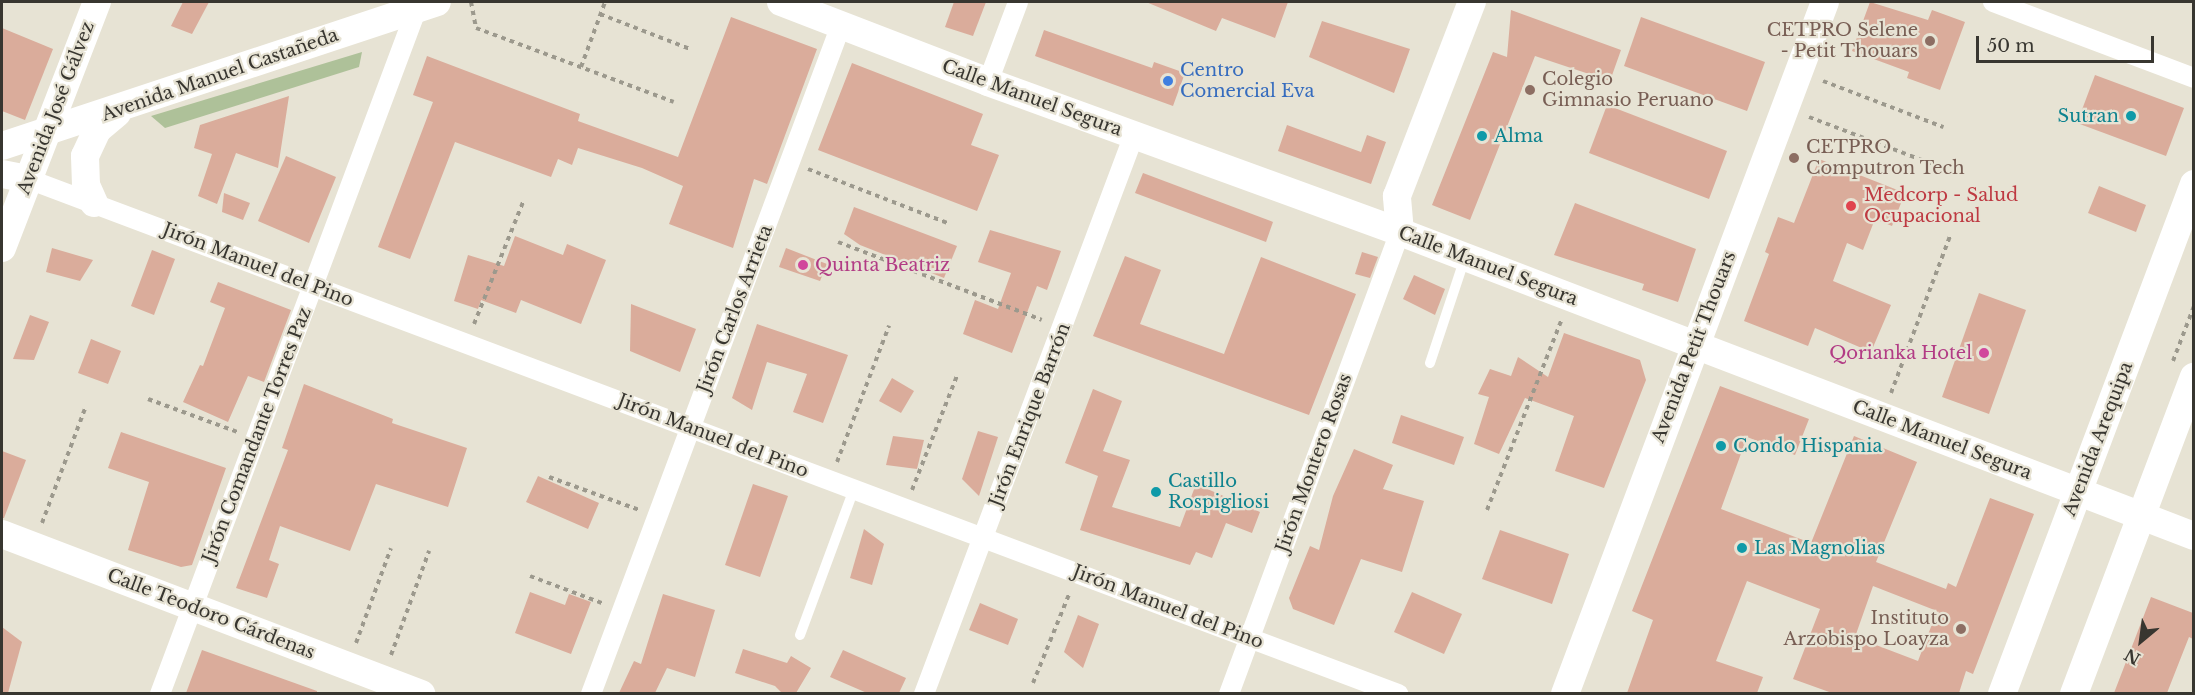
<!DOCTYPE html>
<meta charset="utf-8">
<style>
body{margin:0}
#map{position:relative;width:2195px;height:695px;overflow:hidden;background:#e7e3d4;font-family:"Libre Baskerville",serif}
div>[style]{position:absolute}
.green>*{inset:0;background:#aec199}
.building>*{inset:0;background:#daac9b}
.path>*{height:4px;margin-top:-2px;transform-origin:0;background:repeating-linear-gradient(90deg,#9c998d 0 4.5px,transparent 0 9px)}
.lane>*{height:10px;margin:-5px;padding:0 5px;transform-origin:5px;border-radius:5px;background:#fff}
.street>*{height:20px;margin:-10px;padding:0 10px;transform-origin:10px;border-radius:10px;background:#fff}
.secondary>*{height:28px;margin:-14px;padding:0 14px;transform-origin:14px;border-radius:14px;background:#fff}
.dots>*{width:16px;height:16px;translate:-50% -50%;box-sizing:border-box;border:3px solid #e7e3d4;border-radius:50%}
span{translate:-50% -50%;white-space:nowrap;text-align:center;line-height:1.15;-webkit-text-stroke:4.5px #e7e3d4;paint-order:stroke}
.education-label{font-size:18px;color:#785e54}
.right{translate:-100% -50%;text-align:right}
.left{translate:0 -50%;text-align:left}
.shop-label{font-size:18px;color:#366cbe}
.street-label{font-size:18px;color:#383630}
.culture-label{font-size:18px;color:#0d838f}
.health-label{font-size:18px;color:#be3a42}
.hotel-label{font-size:18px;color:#b23c85}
.frame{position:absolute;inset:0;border:3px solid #383630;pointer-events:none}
.north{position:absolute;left:2111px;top:611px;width:60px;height:60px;-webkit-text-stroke:4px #e7e3d4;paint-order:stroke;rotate:209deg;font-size:16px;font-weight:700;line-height:24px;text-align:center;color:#383630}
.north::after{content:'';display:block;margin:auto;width:21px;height:27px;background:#383630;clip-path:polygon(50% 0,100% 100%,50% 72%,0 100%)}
.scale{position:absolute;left:1976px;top:36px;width:178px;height:27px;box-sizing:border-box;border:3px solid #383630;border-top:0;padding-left:8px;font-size:18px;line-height:21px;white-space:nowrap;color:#383630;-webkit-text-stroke:4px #e7e3d4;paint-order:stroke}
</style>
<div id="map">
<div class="green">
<div style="clip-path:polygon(362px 52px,359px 67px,165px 128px,151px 116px)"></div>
</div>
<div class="building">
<div style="clip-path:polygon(183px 2px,209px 2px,192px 34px,171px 26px)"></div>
<div style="clip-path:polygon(954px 2px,986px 2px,973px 36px,945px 27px)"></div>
<div style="clip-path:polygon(1146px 2px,1288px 2px,1275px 38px,1222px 18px,1216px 31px)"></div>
<div style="clip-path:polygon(1870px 2px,1928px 20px,1932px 10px,1965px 22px,1940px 90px,1907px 78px,1909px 72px,1852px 51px)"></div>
<div style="clip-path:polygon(1511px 10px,1621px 50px,1610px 81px,1535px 56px,1470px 220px,1432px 205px,1493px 52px,1507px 57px)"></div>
<div style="clip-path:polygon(731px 17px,817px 49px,767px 184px,754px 179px,733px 248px,669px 224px,683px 186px,642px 168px,578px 148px,572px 165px,558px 159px,551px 177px,455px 142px,410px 259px,378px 247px,433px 102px,413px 95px,427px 56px,580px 114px,578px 121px,678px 157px)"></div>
<div style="clip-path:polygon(1641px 17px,1765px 62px,1747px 111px,1624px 66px)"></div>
<div style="clip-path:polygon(1322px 21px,1410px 49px,1394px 93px,1309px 57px)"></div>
<div style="clip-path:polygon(2px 28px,53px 49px,25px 120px,2px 111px)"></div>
<div style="clip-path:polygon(1044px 30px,1152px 68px,1154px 62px,1185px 73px,1173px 106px,1035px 56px)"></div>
<div style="clip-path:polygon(852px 63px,983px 114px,971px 145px,999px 155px,977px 211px,818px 150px)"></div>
<div style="clip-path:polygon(2095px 75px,2184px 108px,2166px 156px,2077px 123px)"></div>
<div style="clip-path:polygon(289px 96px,278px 168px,236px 153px,217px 204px,198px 196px,212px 154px,194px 148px,200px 125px)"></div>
<div style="clip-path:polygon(1607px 105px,1727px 151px,1709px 199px,1589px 153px)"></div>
<div style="clip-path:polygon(1287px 125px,1361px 152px,1367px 135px,1386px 142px,1371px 184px,1278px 151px)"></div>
<div style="clip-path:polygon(286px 156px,336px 177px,309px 243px,258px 221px)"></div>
<div style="clip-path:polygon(1819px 159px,1905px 193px,1892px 226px,1875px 219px,1863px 250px,1847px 243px,1833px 281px,1891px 305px,1871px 352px,1815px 328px,1808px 346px,1744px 321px,1769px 254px,1765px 252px,1778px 217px,1794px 223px)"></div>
<div style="clip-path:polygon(1143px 173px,1273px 222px,1266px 242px,1135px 193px)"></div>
<div style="clip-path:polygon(2099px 186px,2146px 205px,2136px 232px,2088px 213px)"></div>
<div style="clip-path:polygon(224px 193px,250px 203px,243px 220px,222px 212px)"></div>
<div style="clip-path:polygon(1575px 203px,1696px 249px,1678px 302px,1642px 290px,1644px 284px,1554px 255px)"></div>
<div style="clip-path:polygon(854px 207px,957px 246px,944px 278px,860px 245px,844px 234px)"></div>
<div style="clip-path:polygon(990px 230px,1061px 251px,1047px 290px,1037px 286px,1012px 353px,963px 334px,975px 300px,998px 309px,1011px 273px,978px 262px)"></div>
<div style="clip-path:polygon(515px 236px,563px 255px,567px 244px,606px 260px,581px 324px,521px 300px,516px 313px,481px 300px,478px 309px,454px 301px,468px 255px,504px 266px)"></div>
<div style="clip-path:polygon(52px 248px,93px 260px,80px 281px,46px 272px)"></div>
<div style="clip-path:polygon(786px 248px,827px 264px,820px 281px,779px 267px)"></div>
<div style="clip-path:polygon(152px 250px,175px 259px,154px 315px,131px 306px)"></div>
<div style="clip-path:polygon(1362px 252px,1378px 257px,1370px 278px,1355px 274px)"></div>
<div style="clip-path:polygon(1125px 256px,1161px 270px,1140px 324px,1224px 354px,1261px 257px,1356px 294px,1309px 415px,1093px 336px)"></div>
<div style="clip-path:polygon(1414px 275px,1445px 289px,1435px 315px,1403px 299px)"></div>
<div style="clip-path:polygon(218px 282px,291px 310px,264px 382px,248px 376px,228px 422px,183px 402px,200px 365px,203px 366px,225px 308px,210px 302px)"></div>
<div style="clip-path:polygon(1979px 293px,2026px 310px,1989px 414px,1942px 397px)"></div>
<div style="clip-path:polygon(631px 304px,696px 329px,680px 372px,630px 351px)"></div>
<div style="clip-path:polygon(30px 315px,49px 322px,34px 360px,13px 359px)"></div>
<div style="clip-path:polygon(757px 324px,848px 355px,823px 423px,793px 412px,807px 374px,767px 362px,752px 410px,732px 398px)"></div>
<div style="clip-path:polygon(1564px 333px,1640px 360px,1646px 380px,1604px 488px,1555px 471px,1574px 416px,1525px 398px,1499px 454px,1474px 444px,1489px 397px,1478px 394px,1490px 369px,1511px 376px,1518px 357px,1548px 377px)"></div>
<div style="clip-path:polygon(91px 339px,121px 351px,108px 384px,78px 373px)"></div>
<div style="clip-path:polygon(892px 378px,914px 391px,901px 413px,879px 401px)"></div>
<div style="clip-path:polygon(304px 384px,393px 419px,392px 423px,467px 448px,448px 507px,376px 484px,350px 551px,280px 526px,269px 560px,279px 564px,267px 598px,236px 588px,288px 450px,282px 448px)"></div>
<div style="clip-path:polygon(evenodd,1720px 386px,1809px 419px,1795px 455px,1747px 437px,1721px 509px,1811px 543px,1854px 436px,1917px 462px,1876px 562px,1946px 589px,1948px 583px,1956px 587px,1990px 498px,2034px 514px,1973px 674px,1966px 671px,1959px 693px,1832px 693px,1793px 679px,1820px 609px,1747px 581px,1716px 661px,1763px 677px,1757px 693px,1627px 693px,1653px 620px,1632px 611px,1720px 386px,1873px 586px,1937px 611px,1918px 661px,1855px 637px,1873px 586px)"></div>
<div style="clip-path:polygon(1093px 389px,1122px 401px,1103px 451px,1130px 460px,1112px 507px,1180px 527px,1196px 484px,1260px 512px,1252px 533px,1226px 523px,1212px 558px,1196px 552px,1190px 565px,1080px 530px,1098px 476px,1065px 463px)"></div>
<div style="clip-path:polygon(1401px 415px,1464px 437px,1454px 465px,1392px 443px)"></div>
<div style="clip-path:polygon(978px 431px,998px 437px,979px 496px,962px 479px)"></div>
<div style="clip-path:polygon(121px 432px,226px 468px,192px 565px,181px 567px,128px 550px,149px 482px,108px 468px)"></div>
<div style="clip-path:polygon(893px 436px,924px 440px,917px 469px,886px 465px)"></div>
<div style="clip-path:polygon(1354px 449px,1393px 465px,1383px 489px,1424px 501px,1402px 572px,1361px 559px,1334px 625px,1293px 609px,1289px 598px,1310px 546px,1319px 550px,1333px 496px)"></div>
<div style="clip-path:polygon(2px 451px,26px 460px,4px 518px,2px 518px)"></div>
<div style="clip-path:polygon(538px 476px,599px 503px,588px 529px,526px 502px)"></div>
<div style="clip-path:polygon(753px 484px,788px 496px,760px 577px,725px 565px)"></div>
<div style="clip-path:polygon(864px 529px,884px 544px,872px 585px,850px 578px)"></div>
<div style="clip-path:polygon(1500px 530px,1569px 554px,1552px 604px,1482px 579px)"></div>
<div style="clip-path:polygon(530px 592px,565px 605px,569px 594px,591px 602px,571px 654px,515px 633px)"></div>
<div style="clip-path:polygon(1412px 592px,1462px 614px,1444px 654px,1394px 632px)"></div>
<div style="clip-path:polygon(663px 594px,715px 610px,695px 677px,667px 668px,655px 693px,619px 693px,634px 661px,641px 664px)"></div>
<div style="clip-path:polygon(2151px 597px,2193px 613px,2193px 639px,2189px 637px,2167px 693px,2114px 693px)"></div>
<div style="clip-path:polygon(980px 603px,1018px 619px,1008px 645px,969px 630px)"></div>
<div style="clip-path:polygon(1078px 615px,1099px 624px,1083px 668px,1064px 652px)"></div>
<div style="clip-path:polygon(2px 627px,22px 642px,8px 693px,2px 693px)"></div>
<div style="clip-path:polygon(743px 649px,787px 663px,791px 656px,811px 668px,796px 693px,782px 693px,775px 686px,735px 673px)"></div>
<div style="clip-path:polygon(202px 650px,317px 691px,317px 693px,186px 693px)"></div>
<div style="clip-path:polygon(843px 650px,906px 678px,899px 693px,867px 693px,830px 677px)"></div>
</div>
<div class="path">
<div style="left:471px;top:2px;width:26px;rotate:79deg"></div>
<div style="left:476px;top:28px;width:211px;rotate:20.5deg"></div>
<div style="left:600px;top:14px;width:97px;rotate:21.3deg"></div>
<div style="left:581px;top:67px;width:69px;rotate:-69.7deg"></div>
<div style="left:1823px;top:81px;width:129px;rotate:21deg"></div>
<div style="left:1809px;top:117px;width:140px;rotate:20.9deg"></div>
<div style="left:808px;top:169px;width:152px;rotate:21.2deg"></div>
<div style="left:838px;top:242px;width:218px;rotate:20.9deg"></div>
<div style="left:474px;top:324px;width:131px;rotate:-68.1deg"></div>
<div style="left:2173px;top:361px;width:59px;rotate:-69.1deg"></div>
<div style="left:1891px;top:393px;width:168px;rotate:-69.4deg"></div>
<div style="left:148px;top:399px;width:95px;rotate:20.3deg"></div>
<div style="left:837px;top:462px;width:146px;rotate:-69.1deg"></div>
<div style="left:549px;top:477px;width:96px;rotate:20.1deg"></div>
<div style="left:912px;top:490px;width:123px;rotate:-68.5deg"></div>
<div style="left:1487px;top:510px;width:203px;rotate:-68.6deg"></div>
<div style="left:42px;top:523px;width:125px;rotate:-69.4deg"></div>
<div style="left:530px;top:576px;width:77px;rotate:20.6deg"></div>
<div style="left:356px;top:643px;width:101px;rotate:-69.8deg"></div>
<div style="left:391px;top:655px;width:111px;rotate:-69.9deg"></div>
<div style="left:1033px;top:683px;width:98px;rotate:-67.9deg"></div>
</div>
<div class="lane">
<div style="left:1430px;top:363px;width:111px;rotate:-71.6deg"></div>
<div style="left:800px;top:635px;width:156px;rotate:-69.7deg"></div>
</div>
<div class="street">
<div style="left:1993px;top:2px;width:215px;rotate:20.7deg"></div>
<div style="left:988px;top:82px;width:85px;rotate:-69.4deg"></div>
<div style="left:28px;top:179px;width:1464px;rotate:20.6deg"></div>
<div style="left:160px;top:694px;width:733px;rotate:-69.46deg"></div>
<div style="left:591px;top:694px;width:714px;rotate:-69.51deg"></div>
<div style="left:924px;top:694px;width:597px;rotate:-69.41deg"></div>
<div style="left:1229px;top:694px;width:493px;rotate:-69.7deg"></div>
</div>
<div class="secondary">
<div style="left:781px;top:2px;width:222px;rotate:21.1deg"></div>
<div style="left:988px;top:82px;width:438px;rotate:20deg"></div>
<div style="left:1400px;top:232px;width:850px;rotate:20.95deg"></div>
<div style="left:2px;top:146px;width:458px;rotate:-18.3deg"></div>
<div style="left:2px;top:174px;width:26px;rotate:11deg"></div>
<div style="left:94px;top:203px;width:20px;rotate:-114deg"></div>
<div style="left:86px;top:185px;width:29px;rotate:-92deg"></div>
<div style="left:85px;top:156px;width:29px;rotate:-65deg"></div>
<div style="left:97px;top:130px;width:26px;rotate:-40deg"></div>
<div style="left:1400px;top:232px;width:36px;rotate:-95deg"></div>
<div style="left:1397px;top:196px;width:208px;rotate:-68.9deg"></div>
<div style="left:2px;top:248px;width:264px;rotate:-68.9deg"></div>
<div style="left:2px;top:534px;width:449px;rotate:20.9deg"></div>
<div style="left:1565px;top:694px;width:739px;rotate:-69.41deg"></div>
<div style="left:2002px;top:694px;width:545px;rotate:-69.37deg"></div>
<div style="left:2074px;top:694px;width:339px;rotate:-69.3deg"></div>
</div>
<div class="dots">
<div style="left:1930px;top:41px;background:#8d6e63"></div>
<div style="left:1168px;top:81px;background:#3f7fe0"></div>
<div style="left:1530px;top:90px;background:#8d6e63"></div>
<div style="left:2131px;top:116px;background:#0f9aa8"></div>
<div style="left:1482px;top:136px;background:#0f9aa8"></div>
<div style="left:1794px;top:158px;background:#8d6e63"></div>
<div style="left:1851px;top:206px;background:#e0444e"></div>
<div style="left:803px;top:265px;background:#d1479c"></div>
<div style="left:1984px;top:353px;background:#d1479c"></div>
<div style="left:1721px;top:446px;background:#0f9aa8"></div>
<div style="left:1156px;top:492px;background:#0f9aa8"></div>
<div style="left:1742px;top:548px;background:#0f9aa8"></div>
<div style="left:1961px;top:629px;background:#8d6e63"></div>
</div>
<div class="education-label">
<span class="right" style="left:1918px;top:41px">CETPRO Selene<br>- Petit Thouars</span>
<span class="left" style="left:1542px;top:90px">Colegio<br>Gimnasio Peruano</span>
<span class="left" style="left:1806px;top:158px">CETPRO<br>Computron Tech</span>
<span class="right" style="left:1949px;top:629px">Instituto<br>Arzobispo Loayza</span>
</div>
<div class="shop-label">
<span class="left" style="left:1180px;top:81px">Centro<br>Comercial Eva</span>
</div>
<div class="street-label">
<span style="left:220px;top:75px;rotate:-19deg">Avenida Manuel Castañeda</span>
<span style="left:1032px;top:98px;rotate:20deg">Calle Manuel Segura</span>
<span style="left:56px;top:108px;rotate:-69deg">Avenida José Gálvez</span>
<span style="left:258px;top:265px;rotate:21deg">Jirón Manuel del Pino</span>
<span style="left:1488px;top:266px;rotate:21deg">Calle Manuel Segura</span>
<span style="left:735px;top:309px;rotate:-69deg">Jirón Carlos Arrieta</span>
<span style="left:1694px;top:347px;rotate:-69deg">Avenida Petit Thouars</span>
<span style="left:1030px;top:415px;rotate:-69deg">Jirón Enrique Barrón</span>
<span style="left:257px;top:435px;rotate:-69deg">Jirón Comandante Torres Paz</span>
<span style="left:713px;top:436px;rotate:21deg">Jirón Manuel del Pino</span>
<span style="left:2098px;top:439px;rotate:-69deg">Avenida Arequipa</span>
<span style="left:1942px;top:440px;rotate:21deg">Calle Manuel Segura</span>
<span style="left:1314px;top:463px;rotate:-70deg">Jirón Montero Rosas</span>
<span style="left:1168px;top:607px;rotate:21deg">Jirón Manuel del Pino</span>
<span style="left:211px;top:614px;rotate:21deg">Calle Teodoro Cárdenas</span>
</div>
<div class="culture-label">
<span class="right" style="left:2119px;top:116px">Sutran</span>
<span class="left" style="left:1494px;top:136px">Alma</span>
<span class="left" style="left:1733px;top:446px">Condo Hispania</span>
<span class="left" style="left:1168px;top:492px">Castillo<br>Rospigliosi</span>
<span class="left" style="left:1754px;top:548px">Las Magnolias</span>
</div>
<div class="health-label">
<span class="left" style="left:1864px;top:206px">Medcorp - Salud<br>Ocupacional</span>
</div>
<div class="hotel-label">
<span class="left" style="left:815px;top:265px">Quinta Beatriz</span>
<span class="right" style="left:1972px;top:353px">Qorianka Hotel</span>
</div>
<div class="frame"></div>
<div class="north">N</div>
<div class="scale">50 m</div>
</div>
